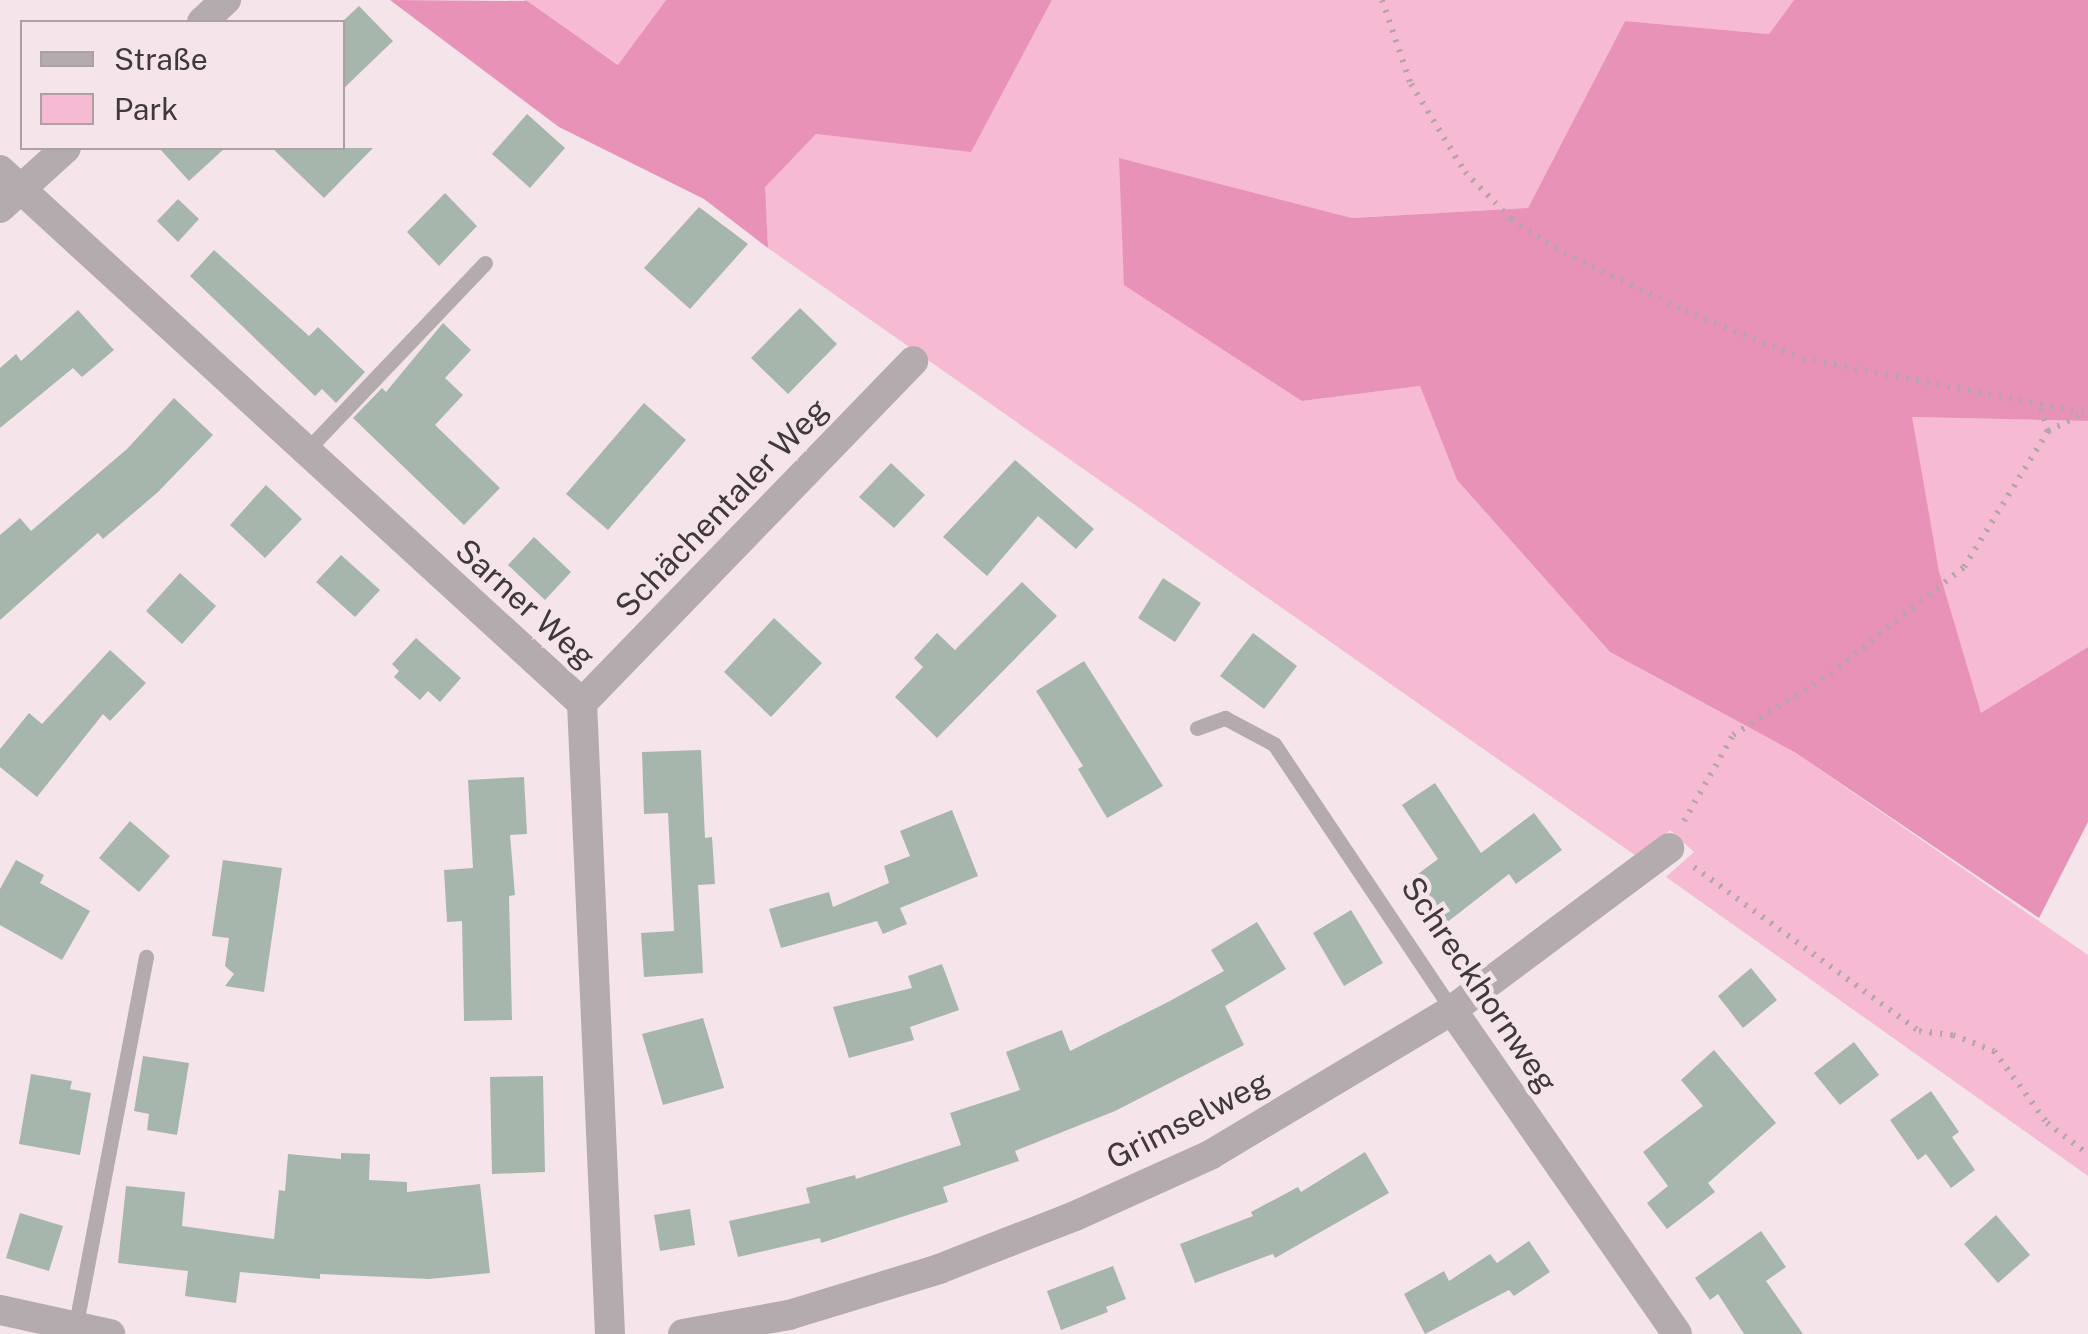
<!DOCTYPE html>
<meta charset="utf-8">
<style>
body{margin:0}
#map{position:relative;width:2088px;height:1334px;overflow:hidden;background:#f5e4ea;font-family:"Public Sans",sans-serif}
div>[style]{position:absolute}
.green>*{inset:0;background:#f6bad2}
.forest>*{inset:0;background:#e792b6}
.building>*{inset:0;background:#a7b6ac}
.path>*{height:6px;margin-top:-3px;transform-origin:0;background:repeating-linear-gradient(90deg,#b4a6ab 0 2.5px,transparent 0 10.5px)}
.lane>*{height:15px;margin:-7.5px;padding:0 7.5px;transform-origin:7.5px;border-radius:7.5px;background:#b3abae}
.street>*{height:30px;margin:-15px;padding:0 15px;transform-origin:15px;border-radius:15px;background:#b3abae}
span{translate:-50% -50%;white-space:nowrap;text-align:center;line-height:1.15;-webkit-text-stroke:9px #f5e4ea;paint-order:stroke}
.street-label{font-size:32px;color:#40393c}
.legend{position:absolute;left:20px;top:20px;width:325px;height:130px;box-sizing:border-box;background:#f5e4ea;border:2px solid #ada0a4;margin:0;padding:12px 18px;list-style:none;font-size:30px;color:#40393c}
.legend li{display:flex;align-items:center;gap:20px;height:50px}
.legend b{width:50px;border:2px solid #ada0a4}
</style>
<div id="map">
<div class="green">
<div style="clip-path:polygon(523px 0,666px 0,619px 65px)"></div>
<div style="clip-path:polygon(1052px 0,1794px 0,1769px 34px,1625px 21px,1528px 208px,1352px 218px,1120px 159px,1302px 401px,1420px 386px,1457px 480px,1610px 652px,1796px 753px,2088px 955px,2088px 1176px,1666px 877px,1694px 852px,1670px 830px,1639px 858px,768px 248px,764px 187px,816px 134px,971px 151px)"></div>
<div style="clip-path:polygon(1911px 417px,2088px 421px,2088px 647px,1981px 714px,1939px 571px)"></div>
</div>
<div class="forest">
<div style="clip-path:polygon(390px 0,527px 1px,618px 65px,666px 0,1052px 0,971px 152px,816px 134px,765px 187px,768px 248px,704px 199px,559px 127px)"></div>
<div style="clip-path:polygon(1794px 0,2088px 0,2088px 421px,1912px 417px,1939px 571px,1981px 713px,2088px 647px,2088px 822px,2039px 918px,1796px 753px,1610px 652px,1457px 480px,1420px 386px,1302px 401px,1124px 285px,1119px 158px,1352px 218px,1528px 208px,1625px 21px,1769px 34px)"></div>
</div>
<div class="building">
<div style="clip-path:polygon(359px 6px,393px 41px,342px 90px,342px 22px)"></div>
<div style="clip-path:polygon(527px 114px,565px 148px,530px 188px,492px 154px)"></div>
<div style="clip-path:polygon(159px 148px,225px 148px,189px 181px)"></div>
<div style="clip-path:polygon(272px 148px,373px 148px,324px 198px)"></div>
<div style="clip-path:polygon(445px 193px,477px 226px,439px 266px,407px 232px)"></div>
<div style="clip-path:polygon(178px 199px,199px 219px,178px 242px,157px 221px)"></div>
<div style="clip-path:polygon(699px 207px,748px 244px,690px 309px,644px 268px)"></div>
<div style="clip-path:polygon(214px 250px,309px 336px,318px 327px,365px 372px,336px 403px,322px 389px,315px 396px,190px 276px)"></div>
<div style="clip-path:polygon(800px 308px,837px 344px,788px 394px,751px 358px)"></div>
<div style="clip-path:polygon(78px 310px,114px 350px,82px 377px,73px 368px,0 428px,0 368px,16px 354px,21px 361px)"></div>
<div style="clip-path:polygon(443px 323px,471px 350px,445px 378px,463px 395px,435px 425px,500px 488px,464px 525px,353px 418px,382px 388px,386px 392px)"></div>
<div style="clip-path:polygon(174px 398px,213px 435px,158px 492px,103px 539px,98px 533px,0 620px,0 535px,20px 518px,31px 531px,127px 449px)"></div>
<div style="clip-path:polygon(644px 403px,686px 440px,608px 530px,566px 494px)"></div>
<div style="clip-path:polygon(1015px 460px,1094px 529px,1076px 549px,1038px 516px,987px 576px,943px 537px)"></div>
<div style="clip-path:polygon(891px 463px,925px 495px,894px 528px,859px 497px)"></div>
<div style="clip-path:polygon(266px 485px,302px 519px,265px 558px,230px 525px)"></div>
<div style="clip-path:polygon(534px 537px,571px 572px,545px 600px,508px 565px)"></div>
<div style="clip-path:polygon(341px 555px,380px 590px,355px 617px,316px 582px)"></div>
<div style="clip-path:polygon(180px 573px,216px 606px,182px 644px,146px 611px)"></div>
<div style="clip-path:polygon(1163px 578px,1201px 603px,1175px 642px,1138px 618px)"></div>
<div style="clip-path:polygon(1022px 582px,1057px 616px,937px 738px,895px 697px,923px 667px,914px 658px,937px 633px,955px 650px)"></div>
<div style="clip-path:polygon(774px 618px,822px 663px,771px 717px,724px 672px)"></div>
<div style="clip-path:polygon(1253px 633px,1297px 666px,1264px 709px,1220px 676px)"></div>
<div style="clip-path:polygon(416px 638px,461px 678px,440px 702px,428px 691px,420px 700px,394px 677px,399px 671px,392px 664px)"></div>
<div style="clip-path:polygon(110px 650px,146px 683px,110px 721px,103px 714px,37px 797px,0 767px,0 749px,29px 713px,42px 724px)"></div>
<div style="clip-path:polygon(1084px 661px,1163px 786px,1107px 818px,1078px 769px,1083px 766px,1036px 691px)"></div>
<div style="clip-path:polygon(701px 750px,705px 838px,712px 837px,715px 884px,698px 885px,703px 973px,644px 977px,641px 933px,674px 931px,668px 813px,644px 814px,642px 752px)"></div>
<div style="clip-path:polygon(524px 777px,527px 834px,510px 835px,515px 895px,509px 896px,512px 1020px,464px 1021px,462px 921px,447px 922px,444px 870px,473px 868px,468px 780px)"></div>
<div style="clip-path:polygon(1435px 783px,1481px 853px,1534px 813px,1562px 850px,1516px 884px,1509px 874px,1436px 931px,1402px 886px,1438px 859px,1402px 805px)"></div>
<div style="clip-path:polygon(952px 810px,978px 876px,900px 908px,907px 924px,883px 934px,877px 921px,781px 948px,769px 909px,829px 892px,833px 907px,889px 883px,884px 866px,910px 856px,900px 831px)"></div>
<div style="clip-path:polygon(130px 821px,170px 856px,139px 892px,99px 858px)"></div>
<div style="clip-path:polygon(16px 860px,44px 875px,40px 883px,90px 911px,62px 960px,0 925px,0 889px)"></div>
<div style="clip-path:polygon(223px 860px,282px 868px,264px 992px,225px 986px,234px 974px,225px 966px,229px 938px,212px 936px)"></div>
<div style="clip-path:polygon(1351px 910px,1383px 963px,1344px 986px,1313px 933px)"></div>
<div style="clip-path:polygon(1257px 922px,1286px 969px,1225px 1006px,1244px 1045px,1115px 1111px,1015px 1151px,1019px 1161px,943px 1187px,948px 1202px,821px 1243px,820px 1238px,738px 1257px,729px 1221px,810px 1203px,806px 1188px,855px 1175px,856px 1179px,961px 1145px,950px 1113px,1020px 1090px,1006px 1052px,1062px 1030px,1070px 1051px,1170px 1001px,1224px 971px,1211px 950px)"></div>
<div style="clip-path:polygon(942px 964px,959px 1010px,910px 1027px,914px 1040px,849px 1058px,833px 1007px,912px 988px,908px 976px)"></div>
<div style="clip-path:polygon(1751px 968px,1777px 1000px,1743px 1028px,1718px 996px)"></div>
<div style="clip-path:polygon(703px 1018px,724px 1088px,663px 1105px,642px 1034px)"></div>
<div style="clip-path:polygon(1854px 1042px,1879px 1075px,1840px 1105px,1814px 1073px)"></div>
<div style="clip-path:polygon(1714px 1050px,1776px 1123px,1708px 1183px,1715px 1192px,1667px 1229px,1647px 1203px,1668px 1186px,1643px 1152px,1703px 1106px,1681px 1080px)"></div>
<div style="clip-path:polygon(143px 1056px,189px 1063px,177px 1135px,147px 1130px,149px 1114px,134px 1111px)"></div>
<div style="clip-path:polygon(31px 1074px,72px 1081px,70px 1089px,91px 1093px,80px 1155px,19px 1144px)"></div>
<div style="clip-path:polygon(543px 1076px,545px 1172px,492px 1174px,490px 1077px)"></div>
<div style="clip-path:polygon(1931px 1091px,1959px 1132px,1952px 1137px,1975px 1170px,1951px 1188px,1926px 1154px,1918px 1160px,1890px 1120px)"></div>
<div style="clip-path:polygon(1365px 1152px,1389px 1193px,1275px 1258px,1273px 1254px,1195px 1283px,1180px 1244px,1253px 1216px,1251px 1212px,1298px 1187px,1301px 1192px)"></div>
<div style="clip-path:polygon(341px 1153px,370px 1154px,369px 1180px,407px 1182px,407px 1192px,480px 1184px,490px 1273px,429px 1279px,320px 1274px,320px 1279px,240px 1272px,236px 1303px,185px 1296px,188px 1271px,118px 1263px,126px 1186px,185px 1192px,182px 1226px,274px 1239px,279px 1190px,285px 1191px,288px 1154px,341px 1159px)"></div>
<div style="clip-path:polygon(690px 1209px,695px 1245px,660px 1251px,654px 1215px)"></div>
<div style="clip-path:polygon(20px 1213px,63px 1226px,49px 1271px,6px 1258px)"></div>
<div style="clip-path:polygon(1996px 1215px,2030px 1255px,1998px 1283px,1964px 1244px)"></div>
<div style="clip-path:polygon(1761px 1231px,1786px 1267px,1766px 1281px,1803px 1334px,1744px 1334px,1718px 1294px,1710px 1300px,1695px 1278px)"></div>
<div style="clip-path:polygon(1529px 1241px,1550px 1272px,1514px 1296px,1509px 1290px,1425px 1334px,1404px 1294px,1444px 1271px,1449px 1281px,1490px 1254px,1497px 1263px)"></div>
<div style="clip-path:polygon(1113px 1266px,1126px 1299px,1106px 1307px,1108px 1312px,1061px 1330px,1047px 1291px)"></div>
</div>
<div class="path">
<div style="left:1382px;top:0;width:89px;rotate:71deg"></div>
<div style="left:1411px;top:84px;width:103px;rotate:58.5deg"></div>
<div style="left:1465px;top:172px;width:66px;rotate:45.6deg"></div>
<div style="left:1511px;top:219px;width:63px;rotate:32.7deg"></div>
<div style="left:1564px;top:253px;width:134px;rotate:25.6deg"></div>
<div style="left:1685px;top:311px;width:127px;rotate:22.1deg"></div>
<div style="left:1803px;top:359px;width:290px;rotate:10.7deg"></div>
<div style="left:2048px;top:431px;width:39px;rotate:-26deg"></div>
<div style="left:1684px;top:821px;width:99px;rotate:-60.3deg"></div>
<div style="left:1733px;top:735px;width:115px;rotate:-32.2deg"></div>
<div style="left:1830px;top:674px;width:171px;rotate:-38.6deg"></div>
<div style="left:1964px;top:567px;width:160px;rotate:-58.3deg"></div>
<div style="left:2048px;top:431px;width:28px;rotate:-107deg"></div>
<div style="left:1694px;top:867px;width:278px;rotate:36.1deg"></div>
<div style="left:1919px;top:1031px;width:34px;rotate:7deg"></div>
<div style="left:1953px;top:1035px;width:44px;rotate:21.3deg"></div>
<div style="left:1994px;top:1051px;width:89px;rotate:53.6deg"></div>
<div style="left:2047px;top:1123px;width:51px;rotate:37.1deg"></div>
</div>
<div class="lane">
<div style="left:305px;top:452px;width:261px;rotate:-46.4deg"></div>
<div style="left:1197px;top:728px;width:30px;rotate:-20deg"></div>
<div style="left:1225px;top:718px;width:55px;rotate:28deg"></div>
<div style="left:1274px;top:744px;width:320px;rotate:56.2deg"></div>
<div style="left:75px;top:1329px;width:379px;rotate:-79.2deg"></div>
</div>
<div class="street">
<div style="left:202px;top:22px;width:33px;rotate:-43deg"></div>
<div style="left:0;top:170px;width:789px;rotate:42.48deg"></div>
<div style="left:582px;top:703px;width:632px;rotate:87.46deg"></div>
<div style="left:0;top:208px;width:89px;rotate:-42.3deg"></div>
<div style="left:582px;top:703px;width:476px;rotate:-45.9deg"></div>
<div style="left:1452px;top:1010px;width:394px;rotate:55.2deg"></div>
<div style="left:0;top:1310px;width:113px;rotate:12.3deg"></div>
<div style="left:683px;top:1334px;width:108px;rotate:-10.2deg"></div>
<div style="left:789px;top:1315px;width:157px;rotate:-17deg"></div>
<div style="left:939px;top:1269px;width:146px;rotate:-21.3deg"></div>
<div style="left:1075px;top:1216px;width:148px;rotate:-24.3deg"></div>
<div style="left:1210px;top:1155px;width:282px;rotate:-30.9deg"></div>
<div style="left:1452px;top:1010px;width:271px;rotate:-36.7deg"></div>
</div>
<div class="street-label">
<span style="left:722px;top:508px;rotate:-46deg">Schächentaler Weg</span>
<span style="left:525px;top:604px;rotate:42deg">Sarner Weg</span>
<span style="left:1479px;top:985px;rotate:56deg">Schreckhornweg</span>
<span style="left:1188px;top:1120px;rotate:-27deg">Grimselweg</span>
</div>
<ul class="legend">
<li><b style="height:12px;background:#b3abae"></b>Straße</li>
<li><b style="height:28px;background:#f6bad2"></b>Park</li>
</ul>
</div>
